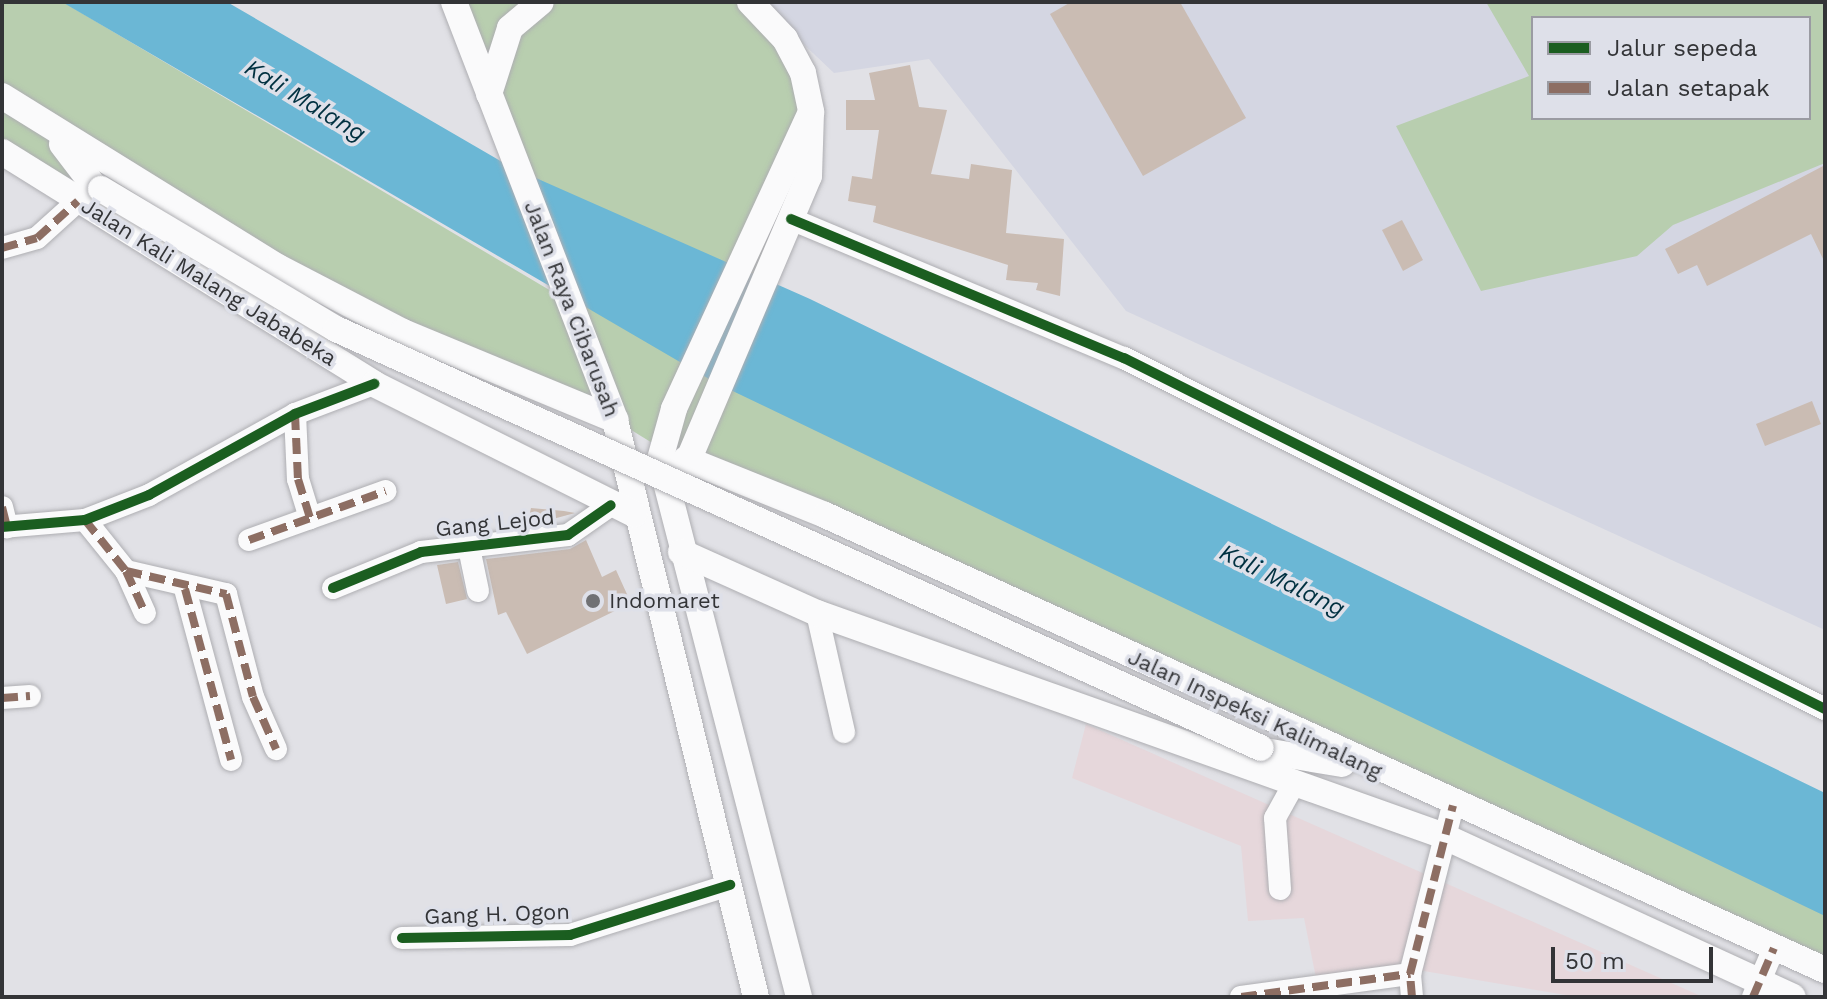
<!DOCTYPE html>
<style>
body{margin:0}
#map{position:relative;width:1827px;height:999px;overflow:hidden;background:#e1e1e6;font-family:"Work Sans",sans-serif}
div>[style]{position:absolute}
.commercial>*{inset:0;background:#e6d7db}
.built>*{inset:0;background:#d4d6e2}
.green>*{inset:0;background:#b8ceaf}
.water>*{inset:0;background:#6bb7d5}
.building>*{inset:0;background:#cabcb3}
.roads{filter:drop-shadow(0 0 2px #aeaeb2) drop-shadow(0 0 2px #aeaeb2)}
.minor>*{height:22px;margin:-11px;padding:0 11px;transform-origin:11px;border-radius:11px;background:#fafafb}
.major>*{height:26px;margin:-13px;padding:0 13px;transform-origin:13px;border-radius:13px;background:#fafafb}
.bridges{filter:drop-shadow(0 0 2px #aeaeb2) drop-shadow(0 0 2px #aeaeb2)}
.major-bridge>*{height:26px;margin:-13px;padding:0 13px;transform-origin:13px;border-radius:13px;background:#fafafb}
.quiet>*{height:8px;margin-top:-4px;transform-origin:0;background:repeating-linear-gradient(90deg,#8d6e63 0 16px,transparent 0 24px)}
.cycleway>*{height:10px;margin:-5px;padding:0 5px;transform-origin:5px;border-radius:5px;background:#1b5e20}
.dots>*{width:22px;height:22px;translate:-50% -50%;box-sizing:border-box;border:4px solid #dee0e9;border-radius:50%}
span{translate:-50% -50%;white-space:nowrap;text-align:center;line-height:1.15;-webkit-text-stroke:7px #dee0e9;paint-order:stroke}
.street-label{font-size:22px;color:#333437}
.poi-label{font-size:22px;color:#333437}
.left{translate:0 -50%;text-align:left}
.water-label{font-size:24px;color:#003040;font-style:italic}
.frame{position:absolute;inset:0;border:4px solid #333437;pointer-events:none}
.legend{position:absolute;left:1531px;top:16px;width:280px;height:104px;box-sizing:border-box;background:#dee0e9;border:2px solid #9a9ba2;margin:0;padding:10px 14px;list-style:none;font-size:24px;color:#333437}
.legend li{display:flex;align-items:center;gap:16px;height:40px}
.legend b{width:40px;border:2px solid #9a9ba2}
.scale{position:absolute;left:1551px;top:947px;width:162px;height:36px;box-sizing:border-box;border:4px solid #333437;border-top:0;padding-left:10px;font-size:24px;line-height:28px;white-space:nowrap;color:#333437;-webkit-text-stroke:6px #dee0e9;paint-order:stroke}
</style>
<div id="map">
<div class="commercial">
<div style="clip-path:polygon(1086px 724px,1703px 997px,1578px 997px,1406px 968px,1318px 988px,1304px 918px,1248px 921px,1241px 846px,1072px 778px)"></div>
</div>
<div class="built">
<div style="clip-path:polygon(evenodd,759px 2px,1825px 2px,1825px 630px,1126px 311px,929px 59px,834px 73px,759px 2px,1533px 18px,1809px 18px,1809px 118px,1533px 118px,1533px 18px)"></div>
</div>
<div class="green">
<div style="clip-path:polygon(2px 2px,63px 2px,568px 301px,454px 2px,750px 2px,785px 39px,815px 145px,718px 380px,1825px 915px,1825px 970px,662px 449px,615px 420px,403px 332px,93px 156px,94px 186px,15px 159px,2px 152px)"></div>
<div style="clip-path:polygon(evenodd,1486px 2px,1825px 2px,1825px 163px,1673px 225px,1637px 256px,1481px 291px,1396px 126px,1529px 76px,1486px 2px,1533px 18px,1809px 18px,1809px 118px,1533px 118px,1533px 18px)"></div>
</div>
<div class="water">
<div style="clip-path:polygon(62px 2px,227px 2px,511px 167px,810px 299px,1825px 793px,1825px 916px,716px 383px)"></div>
</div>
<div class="building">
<div style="clip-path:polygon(1071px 2px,1180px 2px,1246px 118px,1143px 176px,1050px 14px)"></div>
<div style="clip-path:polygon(910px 65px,919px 107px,947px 110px,931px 174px,969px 179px,971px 164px,1012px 170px,1006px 233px,1064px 239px,1060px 296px,1036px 290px,1038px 283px,1006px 280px,1008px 265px,873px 222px,876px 206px,848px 201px,852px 176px,872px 179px,879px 130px,846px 130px,846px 100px,875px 100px,869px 73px)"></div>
<div style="clip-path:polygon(1825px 165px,1825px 263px,1811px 234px,1707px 286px,1697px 265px,1678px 274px,1665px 249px)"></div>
<div style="clip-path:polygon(1402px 220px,1423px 260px,1403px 271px,1382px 230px)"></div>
<div style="clip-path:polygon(1812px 401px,1821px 424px,1765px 446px,1756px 424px)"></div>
<div style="clip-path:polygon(531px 508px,564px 511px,575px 513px,527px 526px)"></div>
<div style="clip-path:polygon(586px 540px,602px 577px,616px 570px,631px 603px,527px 654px,506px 612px,498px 615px,486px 559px,570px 549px)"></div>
<div style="clip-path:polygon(458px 562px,467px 599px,446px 604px,437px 565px)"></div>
</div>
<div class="roads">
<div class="minor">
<div style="left:791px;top:219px;width:361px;rotate:22.7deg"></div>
<div style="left:1124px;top:358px;width:784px;rotate:26.6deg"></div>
<div style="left:2px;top:248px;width:36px;rotate:-16deg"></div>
<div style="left:37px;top:238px;width:55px;rotate:-42.1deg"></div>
<div style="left:295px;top:414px;width:65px;rotate:87.4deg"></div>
<div style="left:298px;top:479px;width:41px;rotate:72.9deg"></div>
<div style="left:2px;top:507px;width:21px;rotate:76deg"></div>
<div style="left:85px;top:520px;width:65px;rotate:51.2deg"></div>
<div style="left:126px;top:571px;width:46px;rotate:65.7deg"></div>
<div style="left:2px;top:527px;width:83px;rotate:-4.8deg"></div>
<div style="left:85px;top:520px;width:69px;rotate:-21.3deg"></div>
<div style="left:149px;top:495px;width:167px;rotate:-29deg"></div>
<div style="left:295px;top:414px;width:85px;rotate:-20.8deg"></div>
<div style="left:249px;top:540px;width:145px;rotate:-19.7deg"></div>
<div style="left:468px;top:543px;width:49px;rotate:78.2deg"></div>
<div style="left:126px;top:571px;width:103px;rotate:13deg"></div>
<div style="left:226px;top:594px;width:106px;rotate:75.3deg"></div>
<div style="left:253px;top:697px;width:57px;rotate:66.1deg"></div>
<div style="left:333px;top:588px;width:95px;rotate:-22.2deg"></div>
<div style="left:421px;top:552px;width:148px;rotate:-6.6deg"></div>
<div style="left:568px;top:535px;width:52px;rotate:-34.9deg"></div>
<div style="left:185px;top:589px;width:177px;rotate:74.9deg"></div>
<div style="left:817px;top:613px;width:122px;rotate:77.2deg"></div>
<div style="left:2px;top:698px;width:28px;rotate:-4deg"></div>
<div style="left:1280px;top:889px;width:71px;rotate:-94deg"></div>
<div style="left:1275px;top:818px;width:37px;rotate:-61deg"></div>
<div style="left:402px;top:938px;width:168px;rotate:-1deg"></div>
<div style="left:570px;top:935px;width:168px;rotate:-17.4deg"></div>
<div style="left:1241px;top:997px;width:171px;rotate:-7.8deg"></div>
<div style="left:1412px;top:997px;width:23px;rotate:-95deg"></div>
<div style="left:1410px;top:974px;width:174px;rotate:-75.7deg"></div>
<div style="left:1753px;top:997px;width:53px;rotate:-66.8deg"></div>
</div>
<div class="major">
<div style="left:454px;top:2px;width:448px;rotate:68.9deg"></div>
<div style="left:615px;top:420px;width:594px;rotate:76.27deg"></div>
<div style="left:750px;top:2px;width:51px;rotate:46.6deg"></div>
<div style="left:785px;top:39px;width:38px;rotate:62deg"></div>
<div style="left:803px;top:73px;width:40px;rotate:78deg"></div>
<div style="left:811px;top:112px;width:327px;rotate:114.8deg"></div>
<div style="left:674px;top:409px;width:52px;rotate:105.6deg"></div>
<div style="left:660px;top:459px;width:556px;rotate:75.51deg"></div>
<div style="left:489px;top:94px;width:69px;rotate:-72.3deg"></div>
<div style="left:510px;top:28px;width:40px;rotate:-40deg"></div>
<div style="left:2px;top:96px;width:325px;rotate:31.8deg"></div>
<div style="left:278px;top:267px;width:141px;rotate:27.5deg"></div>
<div style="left:403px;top:332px;width:230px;rotate:22.5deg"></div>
<div style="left:62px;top:144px;width:53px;rotate:52.7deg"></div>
<div style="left:2px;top:152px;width:438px;rotate:31.9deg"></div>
<div style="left:374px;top:384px;width:291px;rotate:26.6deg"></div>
<div style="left:686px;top:459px;width:150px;rotate:21.9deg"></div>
<div style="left:825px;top:515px;width:1099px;rotate:24.47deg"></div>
<div style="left:682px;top:475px;width:325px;rotate:-67deg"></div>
<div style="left:809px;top:176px;width:62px;rotate:-88.2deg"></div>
<div style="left:681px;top:552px;width:149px;rotate:24.2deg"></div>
<div style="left:817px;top:613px;width:662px;rotate:19.58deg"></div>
<div style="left:1441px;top:835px;width:387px;rotate:24.7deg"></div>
<div style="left:1271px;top:752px;width:72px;rotate:9.6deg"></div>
</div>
</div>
<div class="bridges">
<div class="major-bridge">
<div style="left:101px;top:189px;width:274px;rotate:30.8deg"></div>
<div style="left:336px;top:329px;width:1015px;rotate:24.37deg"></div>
</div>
</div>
<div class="quiet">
<div style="left:2px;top:248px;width:36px;rotate:-16deg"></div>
<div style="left:37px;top:238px;width:55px;rotate:-42.1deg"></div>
<div style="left:295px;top:414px;width:65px;rotate:87.4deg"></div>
<div style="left:298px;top:479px;width:41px;rotate:72.9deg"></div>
<div style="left:2px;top:507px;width:21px;rotate:76deg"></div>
<div style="left:85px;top:520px;width:65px;rotate:51.2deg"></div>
<div style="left:126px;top:571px;width:46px;rotate:65.7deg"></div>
<div style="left:249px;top:540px;width:145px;rotate:-19.7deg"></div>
<div style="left:126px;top:571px;width:103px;rotate:13deg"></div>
<div style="left:226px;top:594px;width:106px;rotate:75.3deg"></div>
<div style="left:253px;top:697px;width:57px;rotate:66.1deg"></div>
<div style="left:185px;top:589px;width:177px;rotate:74.9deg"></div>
<div style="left:2px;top:698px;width:28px;rotate:-4deg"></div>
<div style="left:1241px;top:997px;width:171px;rotate:-7.8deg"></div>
<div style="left:1412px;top:997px;width:23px;rotate:-95deg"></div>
<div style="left:1410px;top:974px;width:174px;rotate:-75.7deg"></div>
<div style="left:1753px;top:997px;width:53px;rotate:-66.8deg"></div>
</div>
<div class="cycleway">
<div style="left:791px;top:219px;width:361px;rotate:22.7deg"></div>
<div style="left:1124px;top:358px;width:784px;rotate:26.6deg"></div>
<div style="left:2px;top:527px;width:83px;rotate:-4.8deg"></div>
<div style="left:85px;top:520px;width:69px;rotate:-21.3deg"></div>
<div style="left:149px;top:495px;width:167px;rotate:-29deg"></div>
<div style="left:295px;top:414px;width:85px;rotate:-20.8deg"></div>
<div style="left:333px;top:588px;width:95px;rotate:-22.2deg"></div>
<div style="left:421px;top:552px;width:148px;rotate:-6.6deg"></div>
<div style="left:568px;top:535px;width:52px;rotate:-34.9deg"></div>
<div style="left:402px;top:938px;width:168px;rotate:-1deg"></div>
<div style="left:570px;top:935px;width:168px;rotate:-17.4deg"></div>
</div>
<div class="dots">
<div style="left:593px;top:601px;background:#707174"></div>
</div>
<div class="street-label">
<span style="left:209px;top:282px;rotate:32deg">Jalan Kali Malang Jababeka</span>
<span style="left:572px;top:309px;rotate:69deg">Jalan Raya Cibarusah</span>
<span style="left:495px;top:523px;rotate:-6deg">Gang Lejod</span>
<span style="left:1255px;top:714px;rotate:25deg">Jalan Inspeksi Kalimalang</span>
<span style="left:497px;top:914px;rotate:-2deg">Gang H. Ogon</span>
</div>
<div class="poi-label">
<span class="left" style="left:609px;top:601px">Indomaret</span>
</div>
<div class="water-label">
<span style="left:305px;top:101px;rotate:31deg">Kali Malang</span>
<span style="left:1282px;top:581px;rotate:26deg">Kali Malang</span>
</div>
<div class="frame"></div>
<ul class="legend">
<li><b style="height:10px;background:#1b5e20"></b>Jalur sepeda</li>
<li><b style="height:10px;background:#8d6e63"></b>Jalan setapak</li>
</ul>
<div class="scale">50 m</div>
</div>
